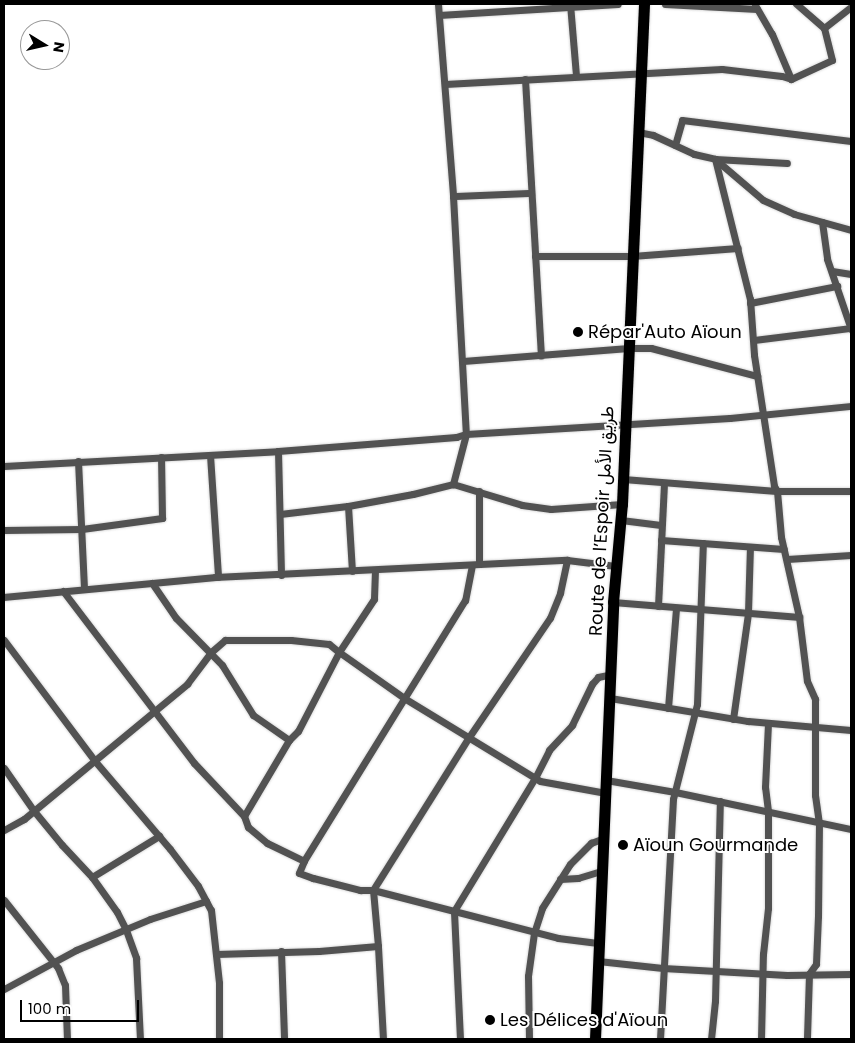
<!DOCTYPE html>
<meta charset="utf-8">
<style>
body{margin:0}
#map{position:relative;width:855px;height:1043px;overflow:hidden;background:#fff;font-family:Poppins,Vazirmatn,sans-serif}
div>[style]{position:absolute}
.roads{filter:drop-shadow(0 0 1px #dbdbdb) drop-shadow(0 0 1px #dbdbdb)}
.minor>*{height:7px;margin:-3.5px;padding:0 3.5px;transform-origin:3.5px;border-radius:3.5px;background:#525252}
.trunk>*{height:11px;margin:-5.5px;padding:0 5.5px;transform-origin:5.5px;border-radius:5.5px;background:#000}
.dots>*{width:14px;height:14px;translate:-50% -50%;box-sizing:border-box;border:2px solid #fff;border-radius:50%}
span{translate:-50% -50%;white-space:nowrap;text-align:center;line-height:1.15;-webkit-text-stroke:4px #fff;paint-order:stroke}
.poi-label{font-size:18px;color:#000}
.left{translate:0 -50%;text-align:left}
.street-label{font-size:18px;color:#000}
.frame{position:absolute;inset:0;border:5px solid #000;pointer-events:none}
.north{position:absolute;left:20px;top:20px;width:50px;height:50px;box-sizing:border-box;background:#fff;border:1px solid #999;border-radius:50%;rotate:99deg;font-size:14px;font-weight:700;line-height:20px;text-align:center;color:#000}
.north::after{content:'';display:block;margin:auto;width:18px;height:22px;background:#000;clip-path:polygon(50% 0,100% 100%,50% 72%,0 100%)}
.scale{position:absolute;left:20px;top:1000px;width:119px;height:22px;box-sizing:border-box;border:2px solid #000;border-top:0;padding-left:6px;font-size:15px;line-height:18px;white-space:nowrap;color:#000;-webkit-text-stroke:4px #fff;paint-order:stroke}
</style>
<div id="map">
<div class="roads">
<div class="minor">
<div style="left:438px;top:4px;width:193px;rotate:85.5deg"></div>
<div style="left:453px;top:196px;width:238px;rotate:86.9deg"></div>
<div style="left:466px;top:434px;width:52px;rotate:104.6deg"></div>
<div style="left:453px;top:484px;width:72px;rotate:16.9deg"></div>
<div style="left:522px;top:505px;width:29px;rotate:8deg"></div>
<div style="left:551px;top:509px;width:71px;rotate:-4deg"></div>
<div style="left:570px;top:4px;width:72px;rotate:85.2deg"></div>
<div style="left:665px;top:4px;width:92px;rotate:3.1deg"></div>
<div style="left:755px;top:5px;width:34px;rotate:60deg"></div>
<div style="left:772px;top:34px;width:49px;rotate:67.1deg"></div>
<div style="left:439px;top:15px;width:179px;rotate:-3.5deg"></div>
<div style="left:824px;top:28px;width:34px;rotate:-38deg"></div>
<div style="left:525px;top:79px;width:277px;rotate:86.7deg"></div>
<div style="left:445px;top:84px;width:277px;rotate:-3.1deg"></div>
<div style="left:722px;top:69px;width:60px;rotate:6.7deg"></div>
<div style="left:782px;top:76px;width:9px;rotate:18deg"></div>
<div style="left:791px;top:79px;width:45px;rotate:-24.9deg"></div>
<div style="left:832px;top:60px;width:33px;rotate:-104deg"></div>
<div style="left:824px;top:28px;width:37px;rotate:-139deg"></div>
<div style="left:638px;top:132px;width:15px;rotate:11deg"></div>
<div style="left:653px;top:135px;width:45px;rotate:24.9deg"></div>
<div style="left:694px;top:154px;width:22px;rotate:13deg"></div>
<div style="left:715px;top:159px;width:72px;rotate:3.2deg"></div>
<div style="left:675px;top:145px;width:26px;rotate:-74deg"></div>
<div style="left:682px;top:120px;width:170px;rotate:7.1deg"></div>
<div style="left:715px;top:159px;width:144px;rotate:76deg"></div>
<div style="left:750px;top:299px;width:56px;rotate:85.9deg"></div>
<div style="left:754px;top:355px;width:133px;rotate:81.3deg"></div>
<div style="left:774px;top:486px;width:6px;rotate:59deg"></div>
<div style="left:777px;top:491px;width:46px;rotate:85deg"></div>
<div style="left:781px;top:537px;width:82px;rotate:77.3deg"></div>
<div style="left:799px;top:617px;width:64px;rotate:82.9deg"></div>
<div style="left:807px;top:681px;width:20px;rotate:66deg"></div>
<div style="left:815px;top:699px;width:96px;rotate:90deg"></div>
<div style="left:815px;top:795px;width:27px;rotate:82deg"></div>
<div style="left:819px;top:822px;width:94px;rotate:90.6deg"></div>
<div style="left:818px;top:916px;width:48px;rotate:92.4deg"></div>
<div style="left:816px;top:964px;width:12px;rotate:125deg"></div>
<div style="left:809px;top:974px;width:65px;rotate:91.8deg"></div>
<div style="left:715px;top:159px;width:63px;rotate:40.5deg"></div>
<div style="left:763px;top:200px;width:34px;rotate:24deg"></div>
<div style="left:794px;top:214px;width:59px;rotate:15.7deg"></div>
<div style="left:453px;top:196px;width:78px;rotate:-2.2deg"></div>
<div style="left:822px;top:222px;width:37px;rotate:82deg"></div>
<div style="left:827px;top:259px;width:74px;rotate:71.1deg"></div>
<div style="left:535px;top:256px;width:97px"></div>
<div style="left:632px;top:256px;width:106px;rotate:-4.3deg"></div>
<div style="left:832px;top:271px;width:19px;rotate:9deg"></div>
<div style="left:750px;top:303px;width:89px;rotate:-11.1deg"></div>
<div style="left:754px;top:340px;width:98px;rotate:-7.1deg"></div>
<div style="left:463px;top:361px;width:166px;rotate:-4.5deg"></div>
<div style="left:628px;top:348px;width:23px"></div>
<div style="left:651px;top:348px;width:110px;rotate:14.8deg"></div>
<div style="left:278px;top:451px;width:124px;rotate:88.6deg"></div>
<div style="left:210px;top:455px;width:122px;rotate:86.2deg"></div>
<div style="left:78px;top:461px;width:128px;rotate:87.3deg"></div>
<div style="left:4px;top:466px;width:274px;rotate:-3.1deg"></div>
<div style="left:278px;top:451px;width:179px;rotate:-4.5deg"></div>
<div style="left:456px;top:437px;width:10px;rotate:-17deg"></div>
<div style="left:466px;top:434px;width:264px;rotate:-3.5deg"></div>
<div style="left:730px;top:418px;width:122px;rotate:-5.7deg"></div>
<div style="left:623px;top:479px;width:154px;rotate:4.5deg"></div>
<div style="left:777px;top:491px;width:74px"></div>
<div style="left:348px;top:506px;width:65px;rotate:86.5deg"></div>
<div style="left:280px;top:514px;width:68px;rotate:-6.7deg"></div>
<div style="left:348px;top:506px;width:66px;rotate:-10.5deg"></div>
<div style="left:413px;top:494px;width:41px;rotate:-14deg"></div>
<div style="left:621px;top:520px;width:40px;rotate:7.1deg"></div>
<div style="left:4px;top:530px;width:78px;rotate:-0.7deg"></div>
<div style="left:82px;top:529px;width:81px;rotate:-7.8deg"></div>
<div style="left:162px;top:518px;width:61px;rotate:-90.9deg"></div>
<div style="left:661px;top:540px;width:123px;rotate:4.2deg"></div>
<div style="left:787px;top:559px;width:64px;rotate:-3.6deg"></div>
<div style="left:479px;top:564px;width:73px;rotate:-90deg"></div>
<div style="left:472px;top:565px;width:36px;rotate:101deg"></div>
<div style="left:465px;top:600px;width:307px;rotate:121.7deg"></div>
<div style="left:304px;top:861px;width:13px;rotate:113deg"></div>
<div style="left:299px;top:873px;width:15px;rotate:20deg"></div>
<div style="left:313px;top:878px;width:49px;rotate:14.3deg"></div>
<div style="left:360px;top:890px;width:13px"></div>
<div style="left:373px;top:890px;width:191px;rotate:14.5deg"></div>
<div style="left:558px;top:938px;width:40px;rotate:7.1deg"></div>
<div style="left:375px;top:570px;width:29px;rotate:92deg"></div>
<div style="left:374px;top:599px;width:64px;rotate:123.4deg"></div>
<div style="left:339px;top:652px;width:80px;rotate:35.3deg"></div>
<div style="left:404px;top:698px;width:159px;rotate:31.4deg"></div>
<div style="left:540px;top:781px;width:67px;rotate:10.3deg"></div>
<div style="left:152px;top:583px;width:42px;rotate:55.6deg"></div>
<div style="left:176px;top:618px;width:66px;rotate:45.6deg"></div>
<div style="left:222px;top:665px;width:59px;rotate:58.2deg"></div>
<div style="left:253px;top:715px;width:44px;rotate:34.8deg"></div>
<div style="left:63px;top:591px;width:216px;rotate:52.7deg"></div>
<div style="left:194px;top:763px;width:73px;rotate:46.7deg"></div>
<div style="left:244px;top:816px;width:12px;rotate:70deg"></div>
<div style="left:248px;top:827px;width:25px;rotate:40deg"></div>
<div style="left:267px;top:843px;width:41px;rotate:25.9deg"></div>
<div style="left:4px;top:597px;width:212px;rotate:-5.4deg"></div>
<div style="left:215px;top:577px;width:352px;rotate:-2.8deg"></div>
<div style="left:567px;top:560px;width:49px;rotate:7deg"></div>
<div style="left:613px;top:602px;width:187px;rotate:4.6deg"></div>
<div style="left:658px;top:606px;width:123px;rotate:-87.2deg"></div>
<div style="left:4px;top:640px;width:150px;rotate:53.1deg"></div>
<div style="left:94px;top:760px;width:117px;rotate:49.5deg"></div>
<div style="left:170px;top:849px;width:46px;rotate:52.9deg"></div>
<div style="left:198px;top:886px;width:27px;rotate:62deg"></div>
<div style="left:211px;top:910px;width:73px;rotate:83.7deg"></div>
<div style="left:219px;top:983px;width:56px;rotate:90deg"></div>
<div style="left:610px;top:698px;width:140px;rotate:9.5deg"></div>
<div style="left:748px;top:721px;width:103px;rotate:5deg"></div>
<div style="left:668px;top:708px;width:100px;rotate:-85.4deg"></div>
<div style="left:733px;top:719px;width:107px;rotate:-81.9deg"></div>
<div style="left:748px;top:613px;width:66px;rotate:-88.3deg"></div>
<div style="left:4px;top:768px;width:52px;rotate:55.1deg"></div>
<div style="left:34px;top:811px;width:44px;rotate:50.5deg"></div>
<div style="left:62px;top:845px;width:44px;rotate:46.8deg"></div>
<div style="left:92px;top:877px;width:43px;rotate:54.5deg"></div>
<div style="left:117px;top:912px;width:20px;rotate:63deg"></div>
<div style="left:126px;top:930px;width:30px;rotate:70deg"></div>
<div style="left:136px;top:958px;width:81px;rotate:87.2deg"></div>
<div style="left:606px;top:780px;width:70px;rotate:9.9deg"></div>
<div style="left:675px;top:792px;width:180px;rotate:11.9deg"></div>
<div style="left:4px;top:830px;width:23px;rotate:-29deg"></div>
<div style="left:24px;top:819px;width:212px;rotate:-39.6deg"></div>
<div style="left:187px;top:684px;width:39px;rotate:-53deg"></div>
<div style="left:210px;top:653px;width:20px;rotate:-41deg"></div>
<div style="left:225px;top:640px;width:66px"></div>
<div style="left:291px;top:640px;width:38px;rotate:6deg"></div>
<div style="left:329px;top:644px;width:13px;rotate:39deg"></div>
<div style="left:339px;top:652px;width:89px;rotate:117.4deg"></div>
<div style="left:298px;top:731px;width:13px;rotate:135deg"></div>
<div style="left:289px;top:740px;width:88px;rotate:120.6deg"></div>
<div style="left:92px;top:877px;width:79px;rotate:-31.5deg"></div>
<div style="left:560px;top:879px;width:18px;rotate:-3deg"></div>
<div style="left:578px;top:878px;width:24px;rotate:-17deg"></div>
<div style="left:4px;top:900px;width:87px;rotate:51.5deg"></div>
<div style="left:58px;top:968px;width:18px;rotate:68deg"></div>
<div style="left:65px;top:985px;width:54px;rotate:87.9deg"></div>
<div style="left:281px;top:951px;width:88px;rotate:88deg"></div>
<div style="left:216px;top:954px;width:103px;rotate:-1.7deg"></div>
<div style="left:319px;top:951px;width:59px;rotate:-4.8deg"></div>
<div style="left:598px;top:961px;width:65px;rotate:6.1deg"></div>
<div style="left:663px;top:968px;width:124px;rotate:3.2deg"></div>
<div style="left:787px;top:975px;width:64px;rotate:-0.9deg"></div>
<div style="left:4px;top:989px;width:82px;rotate:-28.4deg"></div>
<div style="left:76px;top:950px;width:80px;rotate:-22.7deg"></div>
<div style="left:150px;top:919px;width:59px;rotate:-17.8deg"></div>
<div style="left:383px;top:1039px;width:93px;rotate:-93.1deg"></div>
<div style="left:378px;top:946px;width:56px;rotate:-95.1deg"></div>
<div style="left:373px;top:890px;width:181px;rotate:-57.9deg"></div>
<div style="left:469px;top:737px;width:144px;rotate:-55.8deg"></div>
<div style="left:550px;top:618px;width:27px;rotate:-68deg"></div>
<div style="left:560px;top:593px;width:34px;rotate:-78deg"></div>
<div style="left:460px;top:1039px;width:128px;rotate:-92.7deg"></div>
<div style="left:454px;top:911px;width:156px;rotate:-58.7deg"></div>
<div style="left:535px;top:778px;width:31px;rotate:-63deg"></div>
<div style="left:549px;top:750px;width:34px;rotate:-47deg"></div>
<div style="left:572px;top:725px;width:46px;rotate:-64deg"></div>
<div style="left:592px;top:684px;width:9px;rotate:-49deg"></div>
<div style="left:598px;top:677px;width:14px;rotate:-12deg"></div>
<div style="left:529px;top:1039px;width:63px;rotate:-90.9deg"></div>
<div style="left:528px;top:976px;width:43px;rotate:-82.1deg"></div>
<div style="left:534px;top:933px;width:26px;rotate:-72deg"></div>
<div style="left:542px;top:908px;width:52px;rotate:-57.5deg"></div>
<div style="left:570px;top:864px;width:30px;rotate:-45deg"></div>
<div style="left:591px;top:843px;width:14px;rotate:-21deg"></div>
<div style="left:660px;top:1039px;width:240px;rotate:-86.9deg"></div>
<div style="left:673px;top:799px;width:98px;rotate:-75.8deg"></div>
<div style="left:697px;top:704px;width:161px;rotate:-87.9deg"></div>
<div style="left:711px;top:1039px;width:38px;rotate:-84deg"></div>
<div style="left:715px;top:1001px;width:200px;rotate:-88.6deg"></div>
<div style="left:761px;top:1039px;width:85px;rotate:-88.7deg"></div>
<div style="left:763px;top:954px;width:46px;rotate:-83.8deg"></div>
<div style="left:768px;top:908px;width:97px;rotate:-90deg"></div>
<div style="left:768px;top:811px;width:24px;rotate:-97deg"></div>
<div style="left:765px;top:787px;width:64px;rotate:-87.3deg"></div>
</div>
<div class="trunk">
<div style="left:595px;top:1039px;width:437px;rotate:-87.6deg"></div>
<div style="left:613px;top:602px;width:98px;rotate:-84.8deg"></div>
<div style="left:622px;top:504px;width:500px;rotate:-87.48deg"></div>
</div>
</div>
<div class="dots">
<div style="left:578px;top:332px;background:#000"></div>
<div style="left:623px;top:845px;background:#000"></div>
<div style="left:490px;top:1020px;background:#000"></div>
</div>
<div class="poi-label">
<span class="left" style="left:588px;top:332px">Répar'Auto Aïoun</span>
<span class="left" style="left:633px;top:845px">Aïoun Gourmande</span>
<span class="left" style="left:500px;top:1020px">Les Délices d'Aïoun</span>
</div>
<div class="street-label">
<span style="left:602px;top:521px;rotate:-87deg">Route de l’Espoir طريق الأمل</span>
</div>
<div class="frame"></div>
<div class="north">N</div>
<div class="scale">100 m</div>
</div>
